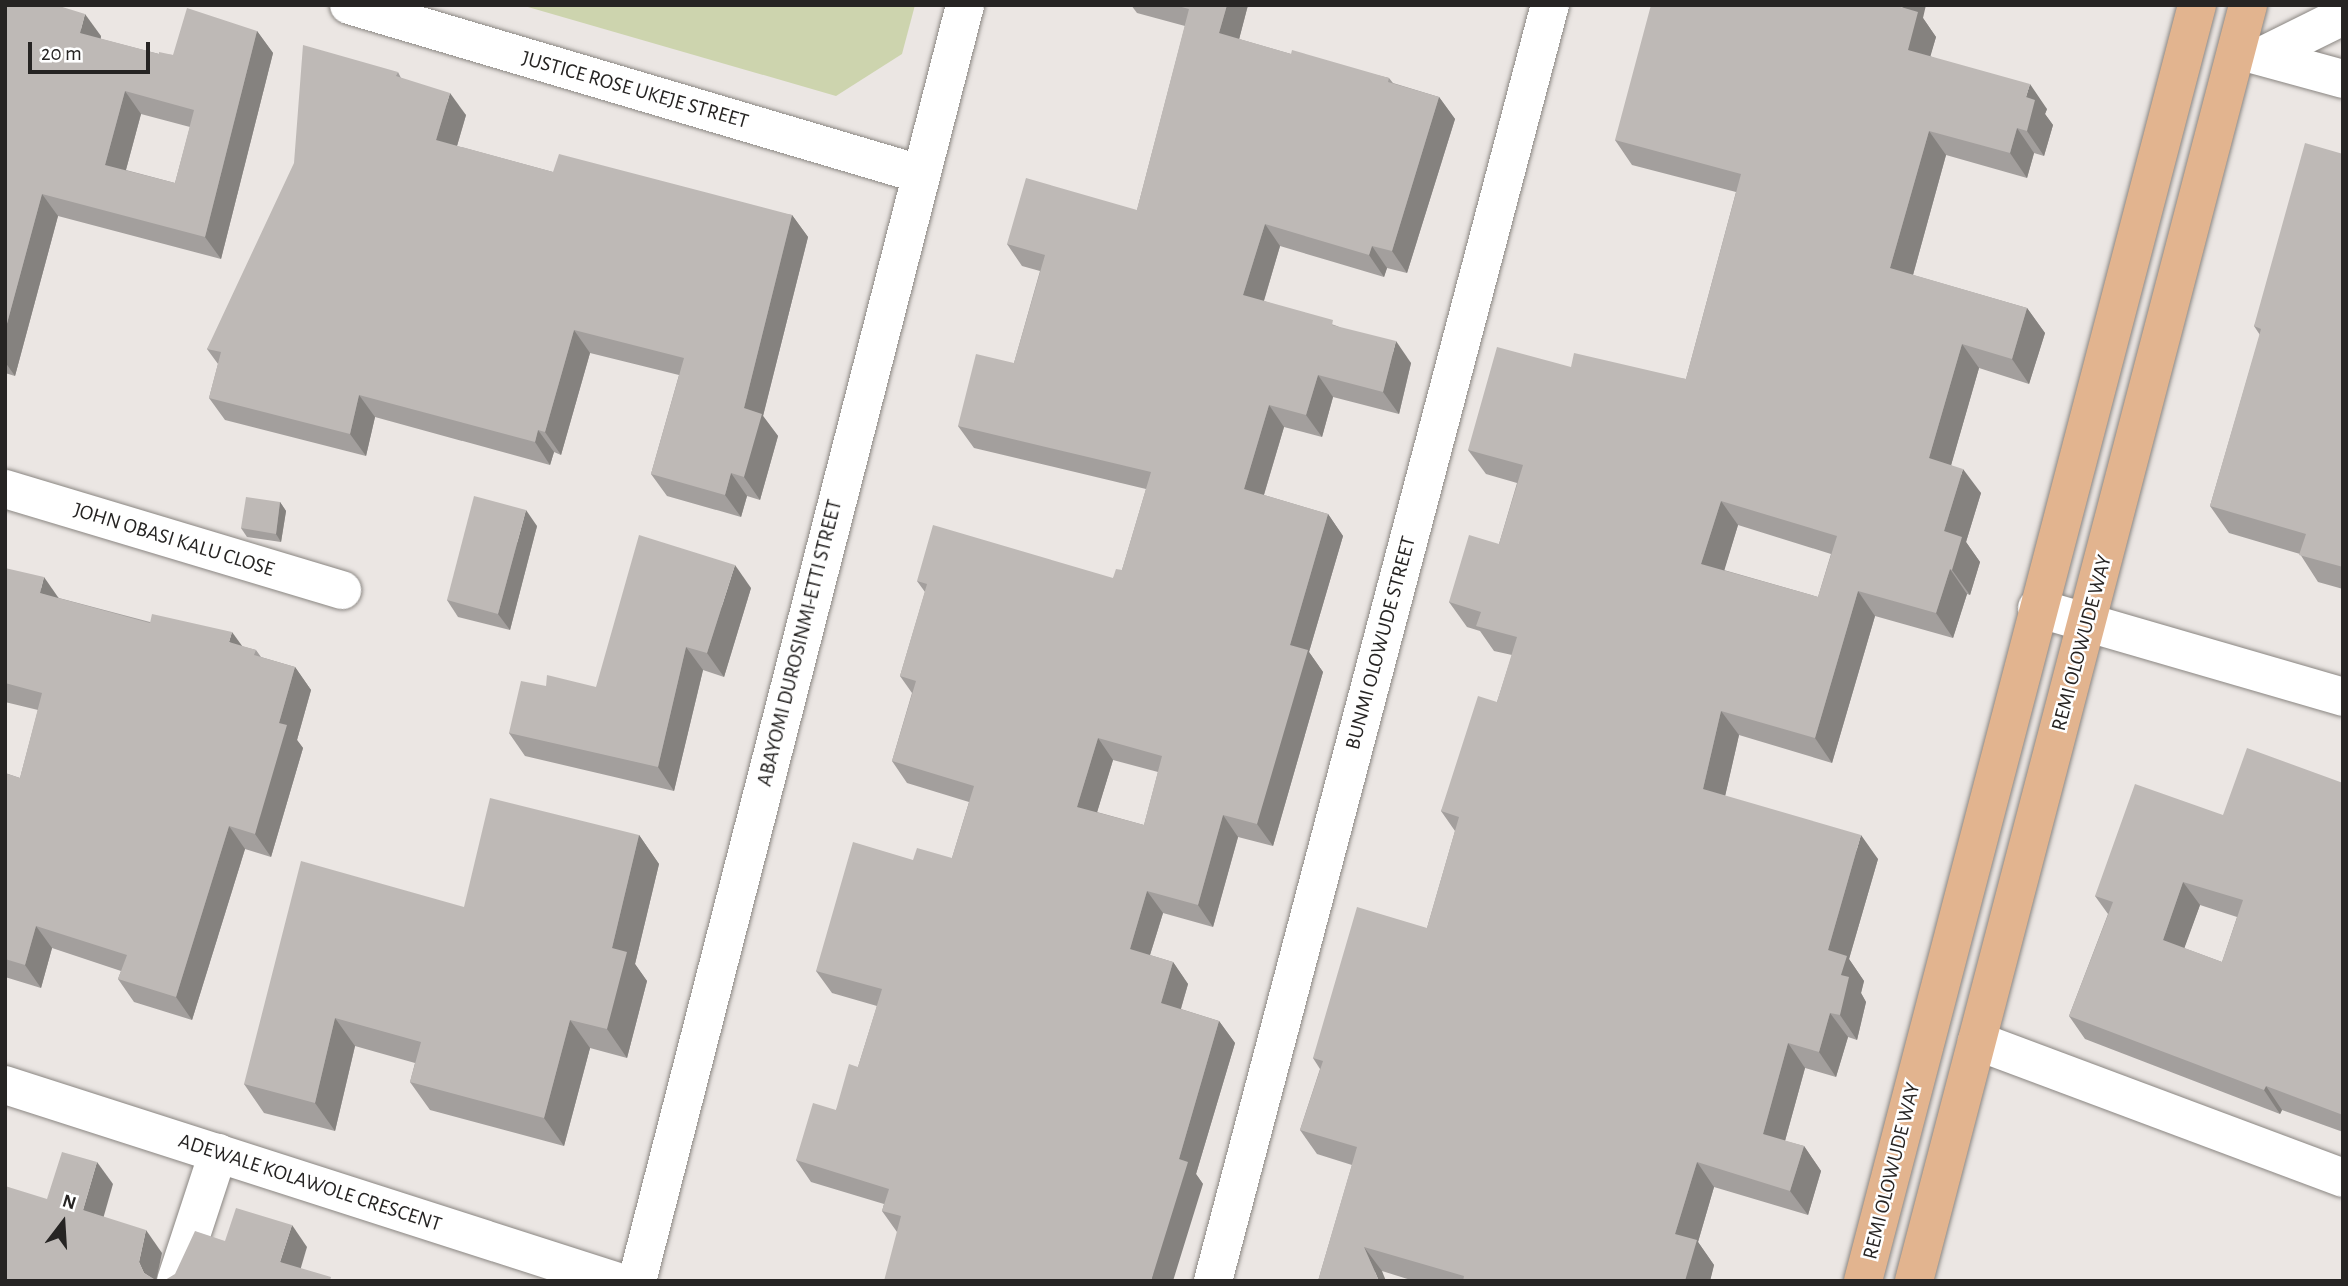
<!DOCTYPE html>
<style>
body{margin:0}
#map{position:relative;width:2348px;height:1286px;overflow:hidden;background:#ebe6e3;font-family:"Alegreya Sans",sans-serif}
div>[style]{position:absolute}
.green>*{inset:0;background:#cdd4ae}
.roads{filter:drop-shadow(0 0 2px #8a8682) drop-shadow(0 0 2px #8a8682)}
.minor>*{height:38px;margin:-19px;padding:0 19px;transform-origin:19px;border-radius:19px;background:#fff}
.major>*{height:38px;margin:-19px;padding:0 19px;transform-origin:19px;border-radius:19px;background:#e2b48f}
.wall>*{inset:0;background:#a39f9d}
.shaded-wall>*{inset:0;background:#85827f}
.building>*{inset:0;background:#beb9b6}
span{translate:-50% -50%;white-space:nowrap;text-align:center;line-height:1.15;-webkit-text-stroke:5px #fff;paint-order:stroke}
.street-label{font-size:21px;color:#262423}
.frame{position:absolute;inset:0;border:7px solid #262423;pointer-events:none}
.north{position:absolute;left:28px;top:1188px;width:70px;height:70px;-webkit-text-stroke:5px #fff;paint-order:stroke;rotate:17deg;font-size:19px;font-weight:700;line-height:28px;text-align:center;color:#262423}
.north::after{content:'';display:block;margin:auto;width:24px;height:32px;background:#262423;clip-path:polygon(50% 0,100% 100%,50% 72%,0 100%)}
.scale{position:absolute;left:28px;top:42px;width:122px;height:32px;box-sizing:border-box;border:4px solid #262423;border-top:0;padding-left:9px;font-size:21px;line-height:24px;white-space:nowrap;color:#262423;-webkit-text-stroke:5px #fff;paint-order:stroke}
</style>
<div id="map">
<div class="green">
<div style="clip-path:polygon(521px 5px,915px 5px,902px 54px,836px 96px)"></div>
</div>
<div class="roads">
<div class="minor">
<div style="left:349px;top:5px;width:595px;rotate:16.49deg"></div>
<div style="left:2237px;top:50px;width:110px;rotate:15.3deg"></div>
<div style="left:2262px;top:56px;width:90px;rotate:-26.3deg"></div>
<div style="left:5px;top:489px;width:352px;rotate:16.7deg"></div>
<div style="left:2037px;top:608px;width:319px;rotate:16.2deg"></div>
<div style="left:1977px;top:1041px;width:391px;rotate:20.5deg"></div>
<div style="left:5px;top:1085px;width:641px;rotate:17.81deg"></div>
<div style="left:176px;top:1281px;width:135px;rotate:-71.8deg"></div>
<div style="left:637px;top:1281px;width:1317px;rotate:-75.58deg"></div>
<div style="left:1213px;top:1281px;width:1320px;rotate:-75.21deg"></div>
</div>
<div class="major">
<div style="left:1863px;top:1281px;width:1319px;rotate:-75.33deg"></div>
<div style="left:1914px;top:1281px;width:1319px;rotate:-75.33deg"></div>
</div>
</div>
<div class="wall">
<div style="clip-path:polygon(evenodd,5px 5px,101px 36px,101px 39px,159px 54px,173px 55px,257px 31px,273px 53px,221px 259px,58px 216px,15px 376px,5px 373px,5px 5px,141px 114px,190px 127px,175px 183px,126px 170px,141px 114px)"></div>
<div style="clip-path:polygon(evenodd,1131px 5px,1248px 5px,1239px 39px,1291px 54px,1389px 78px,1393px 83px,1439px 97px,1455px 119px,1407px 273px,1387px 268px,1384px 277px,1280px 246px,1264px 301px,1337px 326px,1411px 363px,1399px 414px,1333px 397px,1322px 437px,1284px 427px,1264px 495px,1328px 514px,1343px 536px,1309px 652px,1323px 672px,1273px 846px,1238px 837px,1213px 927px,1163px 913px,1150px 955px,1173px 962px,1188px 984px,1181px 1009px,1219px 1021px,1235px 1043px,1196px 1174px,1203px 1184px,897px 1232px,882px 1211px,884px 1204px,811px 1182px,796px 1160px,836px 1110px,858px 1067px,877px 1006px,832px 993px,816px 971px,913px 860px,952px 858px,969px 802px,907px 783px,892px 761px,912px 693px,900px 676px,925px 592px,917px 581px,1113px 578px,1122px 570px,1146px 489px,974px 448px,958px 426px,1014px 363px,1040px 271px,1022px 266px,1007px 244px,1137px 210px,1185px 26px,1137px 13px,1131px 5px,1113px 760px,1158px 772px,1144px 825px,1097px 812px,1113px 760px)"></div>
<div style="clip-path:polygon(evenodd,1923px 18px,1936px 37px,1930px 56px,2047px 109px,2045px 114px,2053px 125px,2044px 156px,2034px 153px,2027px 178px,1946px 155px,1913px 275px,2027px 308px,2045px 333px,2029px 384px,1979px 368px,1951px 465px,1981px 493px,1966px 542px,1980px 562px,1970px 595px,1967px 594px,1953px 638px,1875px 616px,1832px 763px,1739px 735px,1725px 796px,1878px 859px,1849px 959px,1864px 981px,1861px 993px,1866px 1002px,1857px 1040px,1848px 1037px,1836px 1077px,1805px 1068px,1785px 1141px,1804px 1146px,1821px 1171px,1808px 1215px,1714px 1187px,1698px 1242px,1714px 1265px,1710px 1281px,1414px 1281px,1382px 1271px,1318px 1281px,1352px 1165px,1317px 1154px,1300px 1130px,1320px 1069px,1313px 1058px,1427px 928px,1455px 831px,1441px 811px,1497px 702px,1512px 655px,1494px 651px,1480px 631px,1467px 627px,1449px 602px,1499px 544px,1517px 483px,1486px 474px,1468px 450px,1571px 367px,1686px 379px,1736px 192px,1632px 165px,1615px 140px,1923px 18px,1738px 525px,1831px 554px,1818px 597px,1724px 570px,1738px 525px)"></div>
<div style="clip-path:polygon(398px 72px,401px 78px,466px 115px,457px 146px,553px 172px,792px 215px,808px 237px,763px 416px,778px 436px,760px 500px,747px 496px,741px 517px,667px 496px,651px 474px,679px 375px,590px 353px,561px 455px,554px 452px,550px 465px,375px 417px,366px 456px,225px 420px,209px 398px,218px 364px,207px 349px)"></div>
<div style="clip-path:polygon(2343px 154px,2343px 589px,2318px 582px,2300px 554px,2229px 533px,2210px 506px,2260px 335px,2254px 326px)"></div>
<div style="clip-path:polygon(280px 502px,286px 511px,281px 542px,247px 537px,241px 528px)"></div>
<div style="clip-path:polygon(537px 526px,510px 630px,458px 617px,447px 600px)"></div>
<div style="clip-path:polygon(5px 568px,59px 598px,256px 650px,261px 657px,295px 667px,311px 690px,297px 740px,303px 748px,271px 857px,245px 849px,192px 1020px,134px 1002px,118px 979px,121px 971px,52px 948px,41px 988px,5px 977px,5px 773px,20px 778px,38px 710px,5px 702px)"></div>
<div style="clip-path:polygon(751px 588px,724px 677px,703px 670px,674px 791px,525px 756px,509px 733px,546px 686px,596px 687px)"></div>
<div style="clip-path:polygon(evenodd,2343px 783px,2343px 1132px,2282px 1110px,2280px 1114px,2085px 1039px,2069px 1016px,2108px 914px,2095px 896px,2223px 815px,2343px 783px,2200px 905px,2237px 917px,2222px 962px,2184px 948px,2200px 905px)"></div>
<div style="clip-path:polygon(639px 835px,659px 864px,635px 964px,647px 981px,627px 1058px,590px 1048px,564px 1146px,430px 1110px,410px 1082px,415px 1063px,355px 1046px,335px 1131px,264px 1113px,244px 1084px,464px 907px)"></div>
</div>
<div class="shaded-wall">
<div style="clip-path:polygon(1227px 5px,1248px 5px,1235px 55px,1219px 33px)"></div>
<div style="clip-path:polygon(1902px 5px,1926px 5px,1923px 18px,1936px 37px,1925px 75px,1908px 50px)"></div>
<div style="clip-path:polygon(85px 14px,101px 36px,96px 56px,80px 33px)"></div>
<div style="clip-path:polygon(257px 31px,273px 53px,221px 259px,205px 237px)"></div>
<div style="clip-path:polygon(2030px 84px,2047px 109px,2045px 114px,2053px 125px,2044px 156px,2027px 131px,2026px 97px)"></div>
<div style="clip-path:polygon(125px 91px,141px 114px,121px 188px,105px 165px)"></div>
<div style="clip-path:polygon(450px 93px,466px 115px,452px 163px,436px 140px)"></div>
<div style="clip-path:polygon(1439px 97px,1455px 119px,1407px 273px,1392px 251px)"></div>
<div style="clip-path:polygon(2017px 128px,2034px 153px,2027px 178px,2010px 153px)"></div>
<div style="clip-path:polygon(1929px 131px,1946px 155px,1908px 293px,1890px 268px)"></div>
<div style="clip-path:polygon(42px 194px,58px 216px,15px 376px,5px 362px,5px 331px)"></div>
<div style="clip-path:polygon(792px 215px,808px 237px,763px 416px,778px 436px,760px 500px,744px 477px,744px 408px)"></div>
<div style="clip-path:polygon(1265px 224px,1280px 246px,1259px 317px,1243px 295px)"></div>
<div style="clip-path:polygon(1372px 246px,1387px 268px,1384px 277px,1369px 255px)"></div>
<div style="clip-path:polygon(2027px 308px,2045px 333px,2029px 384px,2012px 359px)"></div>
<div style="clip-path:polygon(574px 330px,590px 353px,561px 455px,545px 432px)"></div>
<div style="clip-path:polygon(1396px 341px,1411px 363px,1399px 414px,1383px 392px)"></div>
<div style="clip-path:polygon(1962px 344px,1979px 368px,1946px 483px,1929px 458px)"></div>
<div style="clip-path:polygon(1318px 375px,1333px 397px,1322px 437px,1306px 415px)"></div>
<div style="clip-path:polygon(359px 395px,375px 417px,366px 456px,350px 434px)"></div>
<div style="clip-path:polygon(1269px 405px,1284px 427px,1259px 511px,1244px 489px)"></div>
<div style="clip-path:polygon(538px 430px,554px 452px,550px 465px,535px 442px)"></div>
<div style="clip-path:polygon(1963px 469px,1981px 493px,1966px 542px,1980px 562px,1970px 595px,1952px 570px,1944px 531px)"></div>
<div style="clip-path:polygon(731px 473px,747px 496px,741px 517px,725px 495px)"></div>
<div style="clip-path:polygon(1721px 501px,1738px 525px,1719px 588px,1701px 564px)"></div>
<div style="clip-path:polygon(280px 502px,286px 511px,281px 542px,276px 534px)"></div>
<div style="clip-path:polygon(526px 510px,537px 526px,510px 630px,498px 614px)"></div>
<div style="clip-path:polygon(1328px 514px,1343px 536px,1309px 652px,1323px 672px,1273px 846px,1257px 824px,1290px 645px)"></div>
<div style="clip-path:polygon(735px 565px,751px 588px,724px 677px,707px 653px)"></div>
<div style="clip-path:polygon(1950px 569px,1967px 594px,1953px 638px,1936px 613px)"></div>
<div style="clip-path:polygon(44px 577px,60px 600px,40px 593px)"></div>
<div style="clip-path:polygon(1858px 591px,1875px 616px,1832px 763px,1815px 738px)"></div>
<div style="clip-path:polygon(232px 632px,248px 654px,229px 642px)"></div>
<div style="clip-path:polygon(686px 647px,703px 670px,674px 791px,658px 767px)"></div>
<div style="clip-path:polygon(295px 667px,311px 690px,297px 740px,303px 748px,271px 857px,255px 834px,279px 723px)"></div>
<div style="clip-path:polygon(1721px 711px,1739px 735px,1721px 814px,1703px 789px)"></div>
<div style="clip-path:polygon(1098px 738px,1113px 760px,1092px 829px,1077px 807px)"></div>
<div style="clip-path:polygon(1223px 815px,1238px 837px,1213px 927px,1198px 905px)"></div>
<div style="clip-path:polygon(229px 826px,245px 849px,192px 1020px,176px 997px)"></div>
<div style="clip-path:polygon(639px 835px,659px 864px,635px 964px,647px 981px,627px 1058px,607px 1029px,612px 948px)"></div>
<div style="clip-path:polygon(1861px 835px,1878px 859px,1849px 959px,1864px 981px,1861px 993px,1866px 1002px,1857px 1040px,1840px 1015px,1841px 975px,1828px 950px)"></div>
<div style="clip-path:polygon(2183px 882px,2200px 905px,2179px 963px,2163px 940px)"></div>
<div style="clip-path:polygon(1147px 891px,1163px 913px,1145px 971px,1130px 949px)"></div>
<div style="clip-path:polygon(36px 926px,52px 948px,41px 988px,25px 965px)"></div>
<div style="clip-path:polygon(1173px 962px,1188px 984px,1176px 1025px,1161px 1003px)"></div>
<div style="clip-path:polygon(1830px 1013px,1848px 1037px,1836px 1077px,1819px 1052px)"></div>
<div style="clip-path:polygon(335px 1018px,355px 1046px,335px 1131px,315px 1103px)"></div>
<div style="clip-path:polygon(570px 1020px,590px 1048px,564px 1146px,544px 1118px)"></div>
<div style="clip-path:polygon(1219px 1021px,1235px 1043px,1196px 1174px,1203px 1184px,1173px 1281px,1151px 1281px,1179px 1159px)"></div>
<div style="clip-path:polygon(1788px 1043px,1805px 1068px,1780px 1159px,1763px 1134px)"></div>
<div style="clip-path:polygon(2266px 1086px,2282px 1110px,2280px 1114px,2264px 1090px)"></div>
<div style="clip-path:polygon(1804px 1146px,1821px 1171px,1808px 1215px,1790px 1191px)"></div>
<div style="clip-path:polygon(97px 1162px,113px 1184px,99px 1233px,83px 1210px)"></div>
<div style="clip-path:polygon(1697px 1162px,1714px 1187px,1698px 1242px,1714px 1265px,1710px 1281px,1685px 1281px,1675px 1234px)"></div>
<div style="clip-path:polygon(292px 1225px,307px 1247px,297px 1281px,280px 1262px)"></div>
<div style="clip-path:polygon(146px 1230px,162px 1253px,156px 1281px,144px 1273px,139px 1262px)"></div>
<div style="clip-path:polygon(1364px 1247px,1382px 1271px,1386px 1281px,1379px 1281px)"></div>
</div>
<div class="building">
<div style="clip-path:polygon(evenodd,5px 5px,56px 5px,85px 14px,80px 33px,159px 54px,159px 52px,173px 55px,187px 8px,257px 31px,205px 237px,42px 194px,5px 331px,5px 5px,125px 91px,194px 110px,175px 183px,105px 165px,125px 91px)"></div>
<div style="clip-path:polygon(evenodd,1174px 5px,1227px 5px,1219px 33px,1291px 54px,1292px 50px,1389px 78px,1388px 82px,1439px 97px,1392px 251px,1372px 246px,1369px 255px,1265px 224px,1243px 295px,1333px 320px,1332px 325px,1396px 341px,1383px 392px,1318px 375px,1306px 415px,1269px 405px,1244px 489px,1328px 514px,1290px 645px,1308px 650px,1257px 824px,1223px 815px,1198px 905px,1147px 891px,1130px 949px,1173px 962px,1161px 1003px,1219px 1021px,1179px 1159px,1188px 1162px,1151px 1281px,884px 1281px,901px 1216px,882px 1211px,889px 1189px,796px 1160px,813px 1103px,836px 1110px,849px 1064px,858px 1067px,882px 989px,816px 971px,853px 842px,913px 860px,917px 848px,952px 858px,974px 786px,892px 761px,916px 681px,900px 676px,927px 584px,917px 581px,933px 525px,1113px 578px,1116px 569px,1122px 570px,1151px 472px,958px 426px,976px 354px,1014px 363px,1045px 255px,1007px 244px,1026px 178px,1137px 210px,1189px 9px,1174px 5px,1098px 738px,1162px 756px,1144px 825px,1077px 807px,1098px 738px)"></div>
<div style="clip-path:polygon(evenodd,1651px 5px,1902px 5px,1901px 7px,1918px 12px,1908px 50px,2030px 84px,2026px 97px,2035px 100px,2027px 131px,2017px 128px,2010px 153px,1929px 131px,1890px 268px,2027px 308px,2012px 359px,1962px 344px,1929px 458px,1963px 469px,1944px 531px,1962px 537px,1952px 570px,1950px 569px,1936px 613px,1858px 591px,1815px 738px,1721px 711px,1703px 789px,1861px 835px,1828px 950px,1847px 956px,1841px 975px,1849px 977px,1840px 1015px,1830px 1013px,1819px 1052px,1788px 1043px,1763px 1134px,1804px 1146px,1790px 1191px,1697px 1162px,1675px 1234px,1697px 1240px,1685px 1281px,1463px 1281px,1464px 1276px,1364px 1247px,1379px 1281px,1318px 1281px,1357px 1147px,1300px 1130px,1323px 1061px,1313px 1058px,1357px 907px,1427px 928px,1459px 817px,1441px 811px,1478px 696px,1497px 702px,1517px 637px,1476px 626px,1481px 612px,1449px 602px,1469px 535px,1499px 544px,1523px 465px,1468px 450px,1497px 347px,1571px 367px,1574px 353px,1686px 379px,1741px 174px,1615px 140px,1651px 5px,1721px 501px,1837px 536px,1818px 597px,1701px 564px,1721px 501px)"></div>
<div style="clip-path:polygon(303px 45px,398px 72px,396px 76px,450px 93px,436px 140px,553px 172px,559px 154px,792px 215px,744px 408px,762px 414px,744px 477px,731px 473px,725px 495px,651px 474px,684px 358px,574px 330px,545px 432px,538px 430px,535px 442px,359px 395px,350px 434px,209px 398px,221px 352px,207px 349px,294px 163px)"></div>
<div style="clip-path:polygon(2305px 143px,2343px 154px,2343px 567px,2299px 555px,2306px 534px,2210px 506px,2261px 329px,2254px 326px)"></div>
<div style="clip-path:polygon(474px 496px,526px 510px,498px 614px,447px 600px)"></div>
<div style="clip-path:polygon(246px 497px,280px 502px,276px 534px,241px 528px)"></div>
<div style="clip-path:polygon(639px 535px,735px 565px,707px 653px,686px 647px,658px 767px,509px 733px,521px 681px,546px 686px,547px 675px,596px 687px)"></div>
<div style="clip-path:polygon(5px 568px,44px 577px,40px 593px,150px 623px,152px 614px,232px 632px,229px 642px,256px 650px,254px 655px,295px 667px,279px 723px,287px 725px,255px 834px,229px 826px,176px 997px,118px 979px,127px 955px,36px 926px,25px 965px,5px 959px,5px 773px,20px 778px,42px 693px,5px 683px)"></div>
<div style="clip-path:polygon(evenodd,2247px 748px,2343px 783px,2343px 1115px,2266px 1086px,2264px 1090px,2069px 1016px,2113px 902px,2095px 896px,2135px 784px,2223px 815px,2247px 748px,2183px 882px,2243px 900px,2222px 962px,2163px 940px,2183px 882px)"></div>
<div style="clip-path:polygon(490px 798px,639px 835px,612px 948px,627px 952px,607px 1029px,570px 1020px,544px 1118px,410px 1082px,421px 1042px,335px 1018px,315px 1103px,244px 1084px,301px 861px,464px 907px)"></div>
<div style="clip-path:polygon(62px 1152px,97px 1162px,83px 1210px,146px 1230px,139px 1262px,144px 1273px,154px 1279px,165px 1280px,175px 1274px,195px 1231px,225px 1241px,236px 1208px,292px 1225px,280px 1262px,331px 1277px,330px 1281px,5px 1281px,5px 1186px,47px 1199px)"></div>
</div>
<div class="street-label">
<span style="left:635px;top:90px;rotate:16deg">JUSTICE ROSE UKEJE STREET</span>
<span style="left:174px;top:540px;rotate:17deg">JOHN OBASI KALU CLOSE</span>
<span style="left:800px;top:643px;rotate:-76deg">ABAYOMI DUROSINMI-ETTI STREET</span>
<span style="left:1381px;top:643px;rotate:-75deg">BUNMI OLOWUDE STREET</span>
<span style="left:2082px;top:643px;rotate:-75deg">REMI OLOWUDE WAY</span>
<span style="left:1892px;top:1171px;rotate:-76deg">REMI OLOWUDE WAY</span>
<span style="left:310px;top:1183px;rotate:18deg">ADEWALE KOLAWOLE CRESCENT</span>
</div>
<div class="frame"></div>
<div class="north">N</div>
<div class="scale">20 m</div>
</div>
